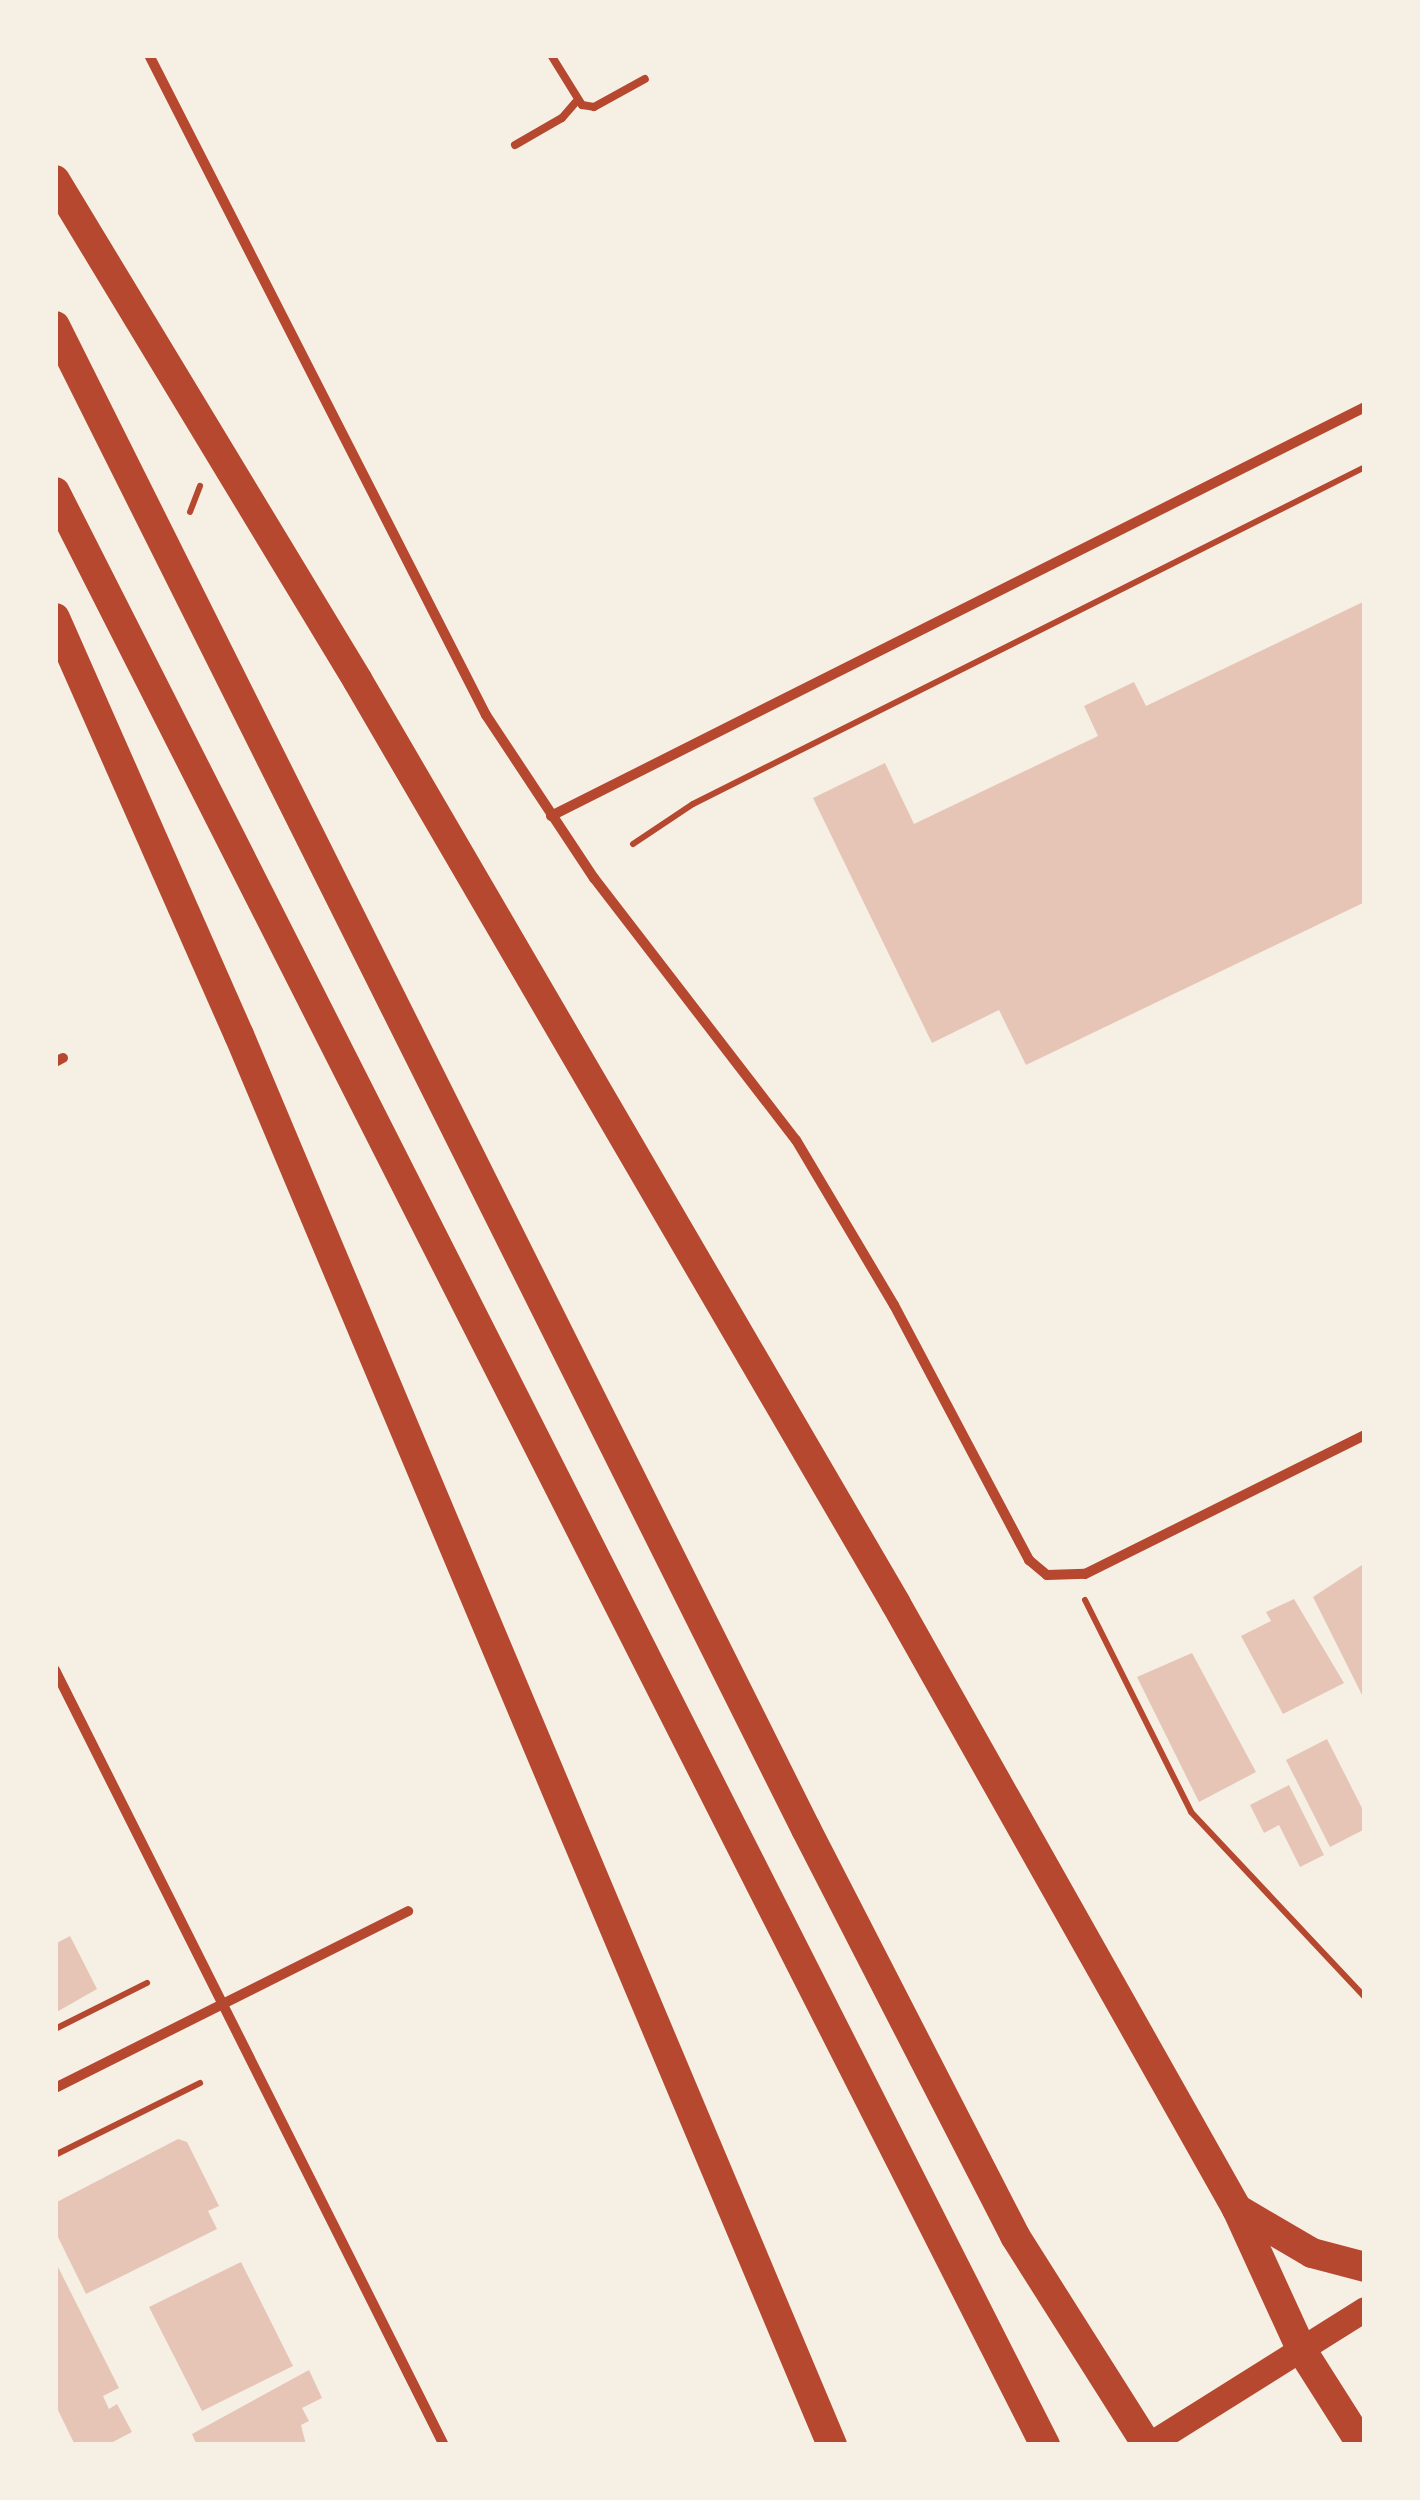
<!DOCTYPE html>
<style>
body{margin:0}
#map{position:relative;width:1420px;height:2500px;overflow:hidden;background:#f6efe4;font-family:Manrope,sans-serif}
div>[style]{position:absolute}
.building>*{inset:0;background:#e6c5b7}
.path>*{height:6px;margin:-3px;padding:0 3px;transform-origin:3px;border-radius:3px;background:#b5482f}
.service>*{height:8px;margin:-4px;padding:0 4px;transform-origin:4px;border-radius:4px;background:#b5482f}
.minor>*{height:10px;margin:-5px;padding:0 5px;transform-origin:5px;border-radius:5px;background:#b5482f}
.primary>*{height:25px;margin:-12.5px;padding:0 12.5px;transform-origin:12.5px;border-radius:12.5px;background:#b5482f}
.motorway>*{height:30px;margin:-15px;padding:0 15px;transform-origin:15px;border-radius:15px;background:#b5482f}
span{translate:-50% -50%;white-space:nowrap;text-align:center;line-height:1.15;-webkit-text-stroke:8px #f6efe4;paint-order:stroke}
.frame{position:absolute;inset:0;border:58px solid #f6efe4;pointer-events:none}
</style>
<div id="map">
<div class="building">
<div style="clip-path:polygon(1365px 601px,1365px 902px,1026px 1065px,999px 1010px,932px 1043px,813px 798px,885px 763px,914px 824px,1098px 736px,1084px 706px,1134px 682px,1146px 706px)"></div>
<div style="clip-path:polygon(1365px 1563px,1365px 1701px,1313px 1597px)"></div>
<div style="clip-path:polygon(1294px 1599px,1344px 1683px,1283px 1714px,1241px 1636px,1271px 1621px,1266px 1612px)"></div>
<div style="clip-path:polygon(1192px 1653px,1256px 1772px,1199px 1802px,1137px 1677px)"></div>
<div style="clip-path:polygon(1327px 1739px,1365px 1814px,1365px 1829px,1330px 1847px,1286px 1760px)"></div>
<div style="clip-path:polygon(1289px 1785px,1324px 1855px,1300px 1867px,1279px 1825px,1264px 1833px,1250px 1805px)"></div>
<div style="clip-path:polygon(70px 1936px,97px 1989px,55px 2013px,55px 1944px)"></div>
<div style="clip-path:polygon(178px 2139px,187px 2142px,219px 2206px,208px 2211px,217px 2229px,86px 2294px,55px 2231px,55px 2203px)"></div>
<div style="clip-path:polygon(55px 2261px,119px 2388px,103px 2396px,109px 2409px,117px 2404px,132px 2432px,107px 2445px,75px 2445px,55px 2404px)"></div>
<div style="clip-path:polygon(241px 2262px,293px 2366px,202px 2411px,149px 2307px)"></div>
<div style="clip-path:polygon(309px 2370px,322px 2398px,302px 2408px,309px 2421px,301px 2425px,306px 2445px,197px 2445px,192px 2434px)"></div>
</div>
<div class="path">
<div style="left:190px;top:512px;width:28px;rotate:-69deg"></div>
<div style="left:633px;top:844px;width:72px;rotate:-33.7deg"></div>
<div style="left:693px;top:804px;width:752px;rotate:-26.63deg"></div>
<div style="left:1085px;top:1600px;width:237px;rotate:63.4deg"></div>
<div style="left:1191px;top:1812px;width:254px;rotate:46.8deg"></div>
<div style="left:55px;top:2029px;width:103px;rotate:-26.6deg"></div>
<div style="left:55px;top:2155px;width:162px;rotate:-26.4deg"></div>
</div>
<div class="service">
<div style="left:551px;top:55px;width:59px;rotate:58.2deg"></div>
<div style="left:582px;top:105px;width:12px;rotate:9deg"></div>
<div style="left:594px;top:107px;width:58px;rotate:-28.8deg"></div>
<div style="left:515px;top:145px;width:54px;rotate:-29.9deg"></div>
<div style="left:562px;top:118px;width:21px;rotate:-49deg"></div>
</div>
<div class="minor">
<div style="left:149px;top:55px;width:741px;rotate:62.95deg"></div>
<div style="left:486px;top:715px;width:196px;rotate:56.5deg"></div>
<div style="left:594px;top:878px;width:331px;rotate:52.4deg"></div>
<div style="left:796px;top:1140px;width:192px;rotate:59.3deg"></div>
<div style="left:894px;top:1305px;width:289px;rotate:62.1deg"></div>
<div style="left:1029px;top:1560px;width:23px;rotate:40deg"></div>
<div style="left:1047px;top:1575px;width:38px;rotate:-2deg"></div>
<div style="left:1085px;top:1574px;width:313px;rotate:-26.4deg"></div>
<div style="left:551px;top:816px;width:911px;rotate:-26.68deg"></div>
<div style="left:55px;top:1062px;width:9px;rotate:-27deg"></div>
<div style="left:55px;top:1670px;width:867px;rotate:63.35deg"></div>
<div style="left:55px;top:2088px;width:395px;rotate:-26.6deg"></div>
</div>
<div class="primary">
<div style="left:1148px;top:2445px;width:256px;rotate:-32.1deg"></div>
</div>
<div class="motorway">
<div style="left:55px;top:180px;width:585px;rotate:58.83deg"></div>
<div style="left:358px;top:681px;width:1068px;rotate:59.76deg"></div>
<div style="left:896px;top:1604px;width:694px;rotate:60.59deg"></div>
<div style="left:1237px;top:2209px;width:154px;rotate:65.4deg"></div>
<div style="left:1301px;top:2349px;width:114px;rotate:57.6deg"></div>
<div style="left:55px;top:326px;width:1680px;rotate:63.45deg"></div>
<div style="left:806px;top:1829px;width:458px;rotate:62.8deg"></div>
<div style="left:1015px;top:2236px;width:247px;rotate:57.7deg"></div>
<div style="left:55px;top:492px;width:2190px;rotate:63.12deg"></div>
<div style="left:55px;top:618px;width:456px;rotate:66.2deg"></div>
<div style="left:239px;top:1035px;width:1530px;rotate:67.19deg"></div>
<div style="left:1237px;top:2209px;width:87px;rotate:30.4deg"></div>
<div style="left:1312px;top:2253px;width:55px;rotate:14.8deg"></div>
</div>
<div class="frame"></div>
</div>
